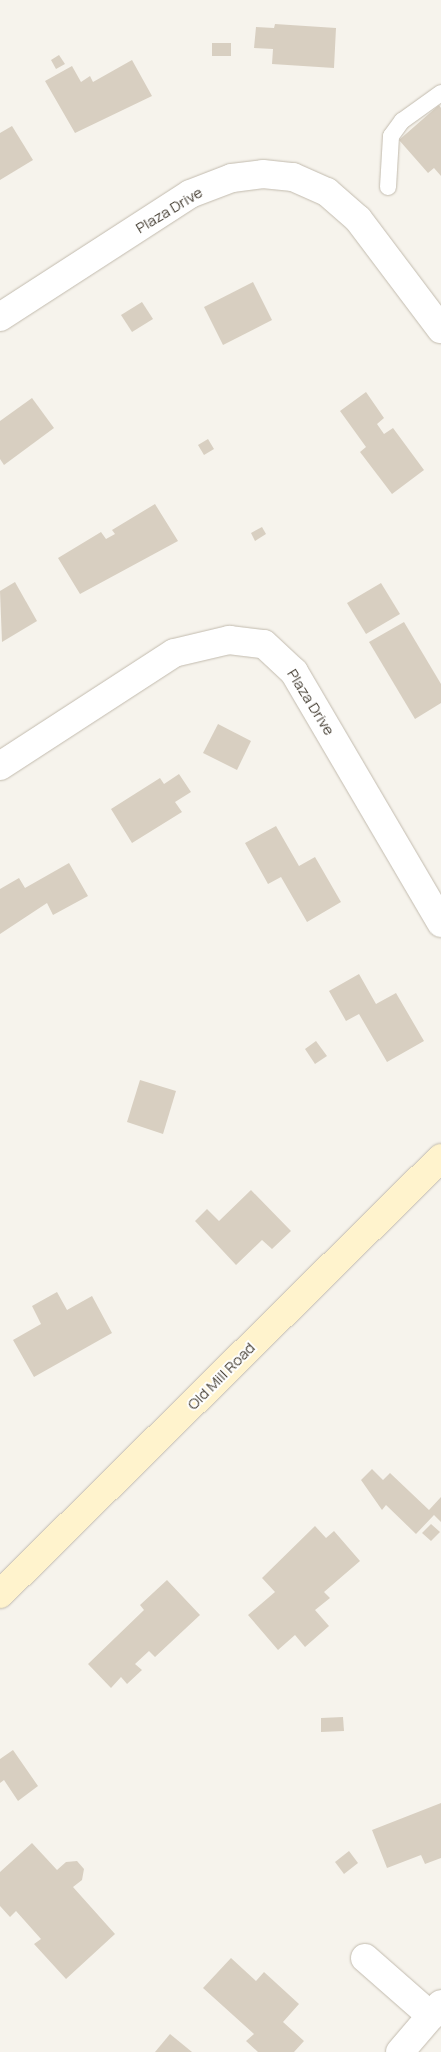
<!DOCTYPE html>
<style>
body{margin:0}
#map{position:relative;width:441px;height:2052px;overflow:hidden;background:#f6f3ec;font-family:Manrope,sans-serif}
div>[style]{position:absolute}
.building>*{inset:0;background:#d8cfc1}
.roads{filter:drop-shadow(0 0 1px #c2bbae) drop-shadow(0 0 1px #c2bbae)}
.lane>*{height:16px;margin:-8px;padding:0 8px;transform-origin:8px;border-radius:8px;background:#fff}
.street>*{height:28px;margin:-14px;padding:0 14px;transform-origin:14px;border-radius:14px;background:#fff}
.secondary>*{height:28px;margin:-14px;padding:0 14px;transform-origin:14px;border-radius:14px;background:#fff3cd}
span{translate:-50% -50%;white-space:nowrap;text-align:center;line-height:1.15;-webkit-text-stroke:4px #fff;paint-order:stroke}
.street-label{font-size:15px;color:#4b4439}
</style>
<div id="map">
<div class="building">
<div style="clip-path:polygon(275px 24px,336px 28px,334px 68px,272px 64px,273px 49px,254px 48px,256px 27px,274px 28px)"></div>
<div style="clip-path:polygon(212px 43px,231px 43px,231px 56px,212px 56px)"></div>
<div style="clip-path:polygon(59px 55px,65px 64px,56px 69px,51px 60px)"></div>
<div style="clip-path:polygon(132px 60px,152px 96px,75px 133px,45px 81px,72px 66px,81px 82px,90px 76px,93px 82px)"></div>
<div style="clip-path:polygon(439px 105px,441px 108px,441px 176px,434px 168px,428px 173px,399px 140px)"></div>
<div style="clip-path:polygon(12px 126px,33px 160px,0 180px,0 133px)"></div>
<div style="clip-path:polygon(253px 282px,272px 320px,223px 345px,204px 307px)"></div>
<div style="clip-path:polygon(142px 302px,153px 319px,132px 332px,121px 315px)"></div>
<div style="clip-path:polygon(366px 392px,384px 418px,377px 424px,384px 434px,393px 428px,424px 470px,392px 494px,360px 452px,366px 447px,340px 411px)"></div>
<div style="clip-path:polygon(32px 398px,54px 428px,4px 465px,0 459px,0 421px)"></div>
<div style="clip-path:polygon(208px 439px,214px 449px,204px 455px,198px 445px)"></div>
<div style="clip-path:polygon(155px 504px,178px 541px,80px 594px,58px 558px,101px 532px,106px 539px,115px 534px,112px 530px)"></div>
<div style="clip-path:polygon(262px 527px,266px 534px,255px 541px,251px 533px)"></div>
<div style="clip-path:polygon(15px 582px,37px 621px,2px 642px,0 591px)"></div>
<div style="clip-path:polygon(381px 583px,400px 614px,366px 634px,347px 603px)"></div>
<div style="clip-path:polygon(404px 622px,441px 684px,441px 703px,415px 719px,369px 642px)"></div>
<div style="clip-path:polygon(218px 724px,251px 741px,237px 770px,203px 753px)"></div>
<div style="clip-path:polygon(179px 774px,191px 792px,175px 802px,182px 812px,132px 843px,111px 809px,160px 778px,164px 784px)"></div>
<div style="clip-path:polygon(276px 826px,299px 866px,315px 857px,341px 902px,307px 922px,281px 877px,268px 884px,245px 843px)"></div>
<div style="clip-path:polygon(69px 863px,88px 896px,53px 915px,47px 903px,0 934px,0 889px,19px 878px,25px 888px)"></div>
<div style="clip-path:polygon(359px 974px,376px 1004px,396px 993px,424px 1041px,387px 1062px,359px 1014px,346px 1021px,329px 991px)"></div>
<div style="clip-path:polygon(316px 1041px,327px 1056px,315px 1064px,305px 1049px)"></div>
<div style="clip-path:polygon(140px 1080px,176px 1091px,163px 1134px,127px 1122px)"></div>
<div style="clip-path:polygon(251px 1190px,291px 1231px,272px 1249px,262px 1240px,236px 1265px,195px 1221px,207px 1209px,219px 1221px)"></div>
<div style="clip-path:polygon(57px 1292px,67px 1310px,92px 1296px,112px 1333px,34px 1377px,13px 1340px,41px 1324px,32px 1306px)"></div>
<div style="clip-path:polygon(372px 1469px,383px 1480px,390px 1473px,429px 1510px,441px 1497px,441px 1522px,434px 1515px,416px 1534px,386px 1505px,382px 1510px,361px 1480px)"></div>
<div style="clip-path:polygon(431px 1524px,440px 1532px,431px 1541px,422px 1533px)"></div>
<div style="clip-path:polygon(315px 1526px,326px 1538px,334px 1531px,360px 1561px,324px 1592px,330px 1598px,315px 1610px,329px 1626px,305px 1647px,295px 1635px,278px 1650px,248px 1615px,275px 1592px,262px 1578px)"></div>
<div style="clip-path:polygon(167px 1580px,200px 1615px,155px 1657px,149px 1651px,135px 1664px,142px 1670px,127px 1684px,121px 1677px,111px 1688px,88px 1664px,144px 1610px,140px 1605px)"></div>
<div style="clip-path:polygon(343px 1717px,344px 1731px,321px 1732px,321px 1718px)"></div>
<div style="clip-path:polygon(13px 1750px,38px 1786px,18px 1801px,4px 1780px,0 1783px,0 1759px)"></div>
<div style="clip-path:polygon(441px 1803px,441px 1858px,425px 1864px,421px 1855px,387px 1868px,372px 1830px)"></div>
<div style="clip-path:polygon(32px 1843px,57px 1870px,66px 1862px,77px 1861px,84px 1869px,82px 1880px,73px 1887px,115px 1934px,66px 1979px,34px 1944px,41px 1939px,16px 1911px,10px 1917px,0 1906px,0 1872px)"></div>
<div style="clip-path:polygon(349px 1851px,358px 1863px,344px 1874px,335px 1862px)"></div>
<div style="clip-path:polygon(231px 1958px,256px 1981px,264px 1972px,299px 2004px,283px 2022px,304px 2041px,294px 2052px,258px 2052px,246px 2041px,254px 2034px,203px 1988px)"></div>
<div style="clip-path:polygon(170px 2034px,192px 2052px,155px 2052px)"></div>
</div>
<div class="roads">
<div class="lane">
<div style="left:388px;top:187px;width:51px;rotate:-86.6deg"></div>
<div style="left:391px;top:136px;width:19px;rotate:-54deg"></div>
<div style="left:402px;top:121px;width:48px;rotate:-35.7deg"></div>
</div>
<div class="street">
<div style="left:0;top:317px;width:226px;rotate:-32.9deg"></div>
<div style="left:190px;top:194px;width:45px;rotate:-20.9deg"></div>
<div style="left:232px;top:178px;width:31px;rotate:-7deg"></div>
<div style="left:263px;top:174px;width:30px;rotate:6deg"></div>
<div style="left:293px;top:177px;width:37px;rotate:24deg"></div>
<div style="left:327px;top:192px;width:41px;rotate:41.1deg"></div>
<div style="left:358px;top:219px;width:138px;rotate:53deg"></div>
<div style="left:0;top:766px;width:207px;rotate:-33deg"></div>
<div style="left:174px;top:653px;width:57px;rotate:-13.3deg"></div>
<div style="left:229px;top:640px;width:35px;rotate:7deg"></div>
<div style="left:264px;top:644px;width:41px;rotate:43deg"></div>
<div style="left:294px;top:672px;width:291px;rotate:59.6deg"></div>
<div style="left:365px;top:1958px;width:88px;rotate:41.3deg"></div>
<div style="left:400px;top:2052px;width:63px;rotate:-49.5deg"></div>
</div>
<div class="secondary">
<div style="left:0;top:1594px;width:620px;rotate:-44.67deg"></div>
</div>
</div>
<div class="street-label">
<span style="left:169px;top:210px;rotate:-31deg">Plaza Drive</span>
<span style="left:311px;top:702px;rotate:58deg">Plaza Drive</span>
<span style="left:221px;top:1376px;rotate:-45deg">Old Mill Road</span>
</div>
</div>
